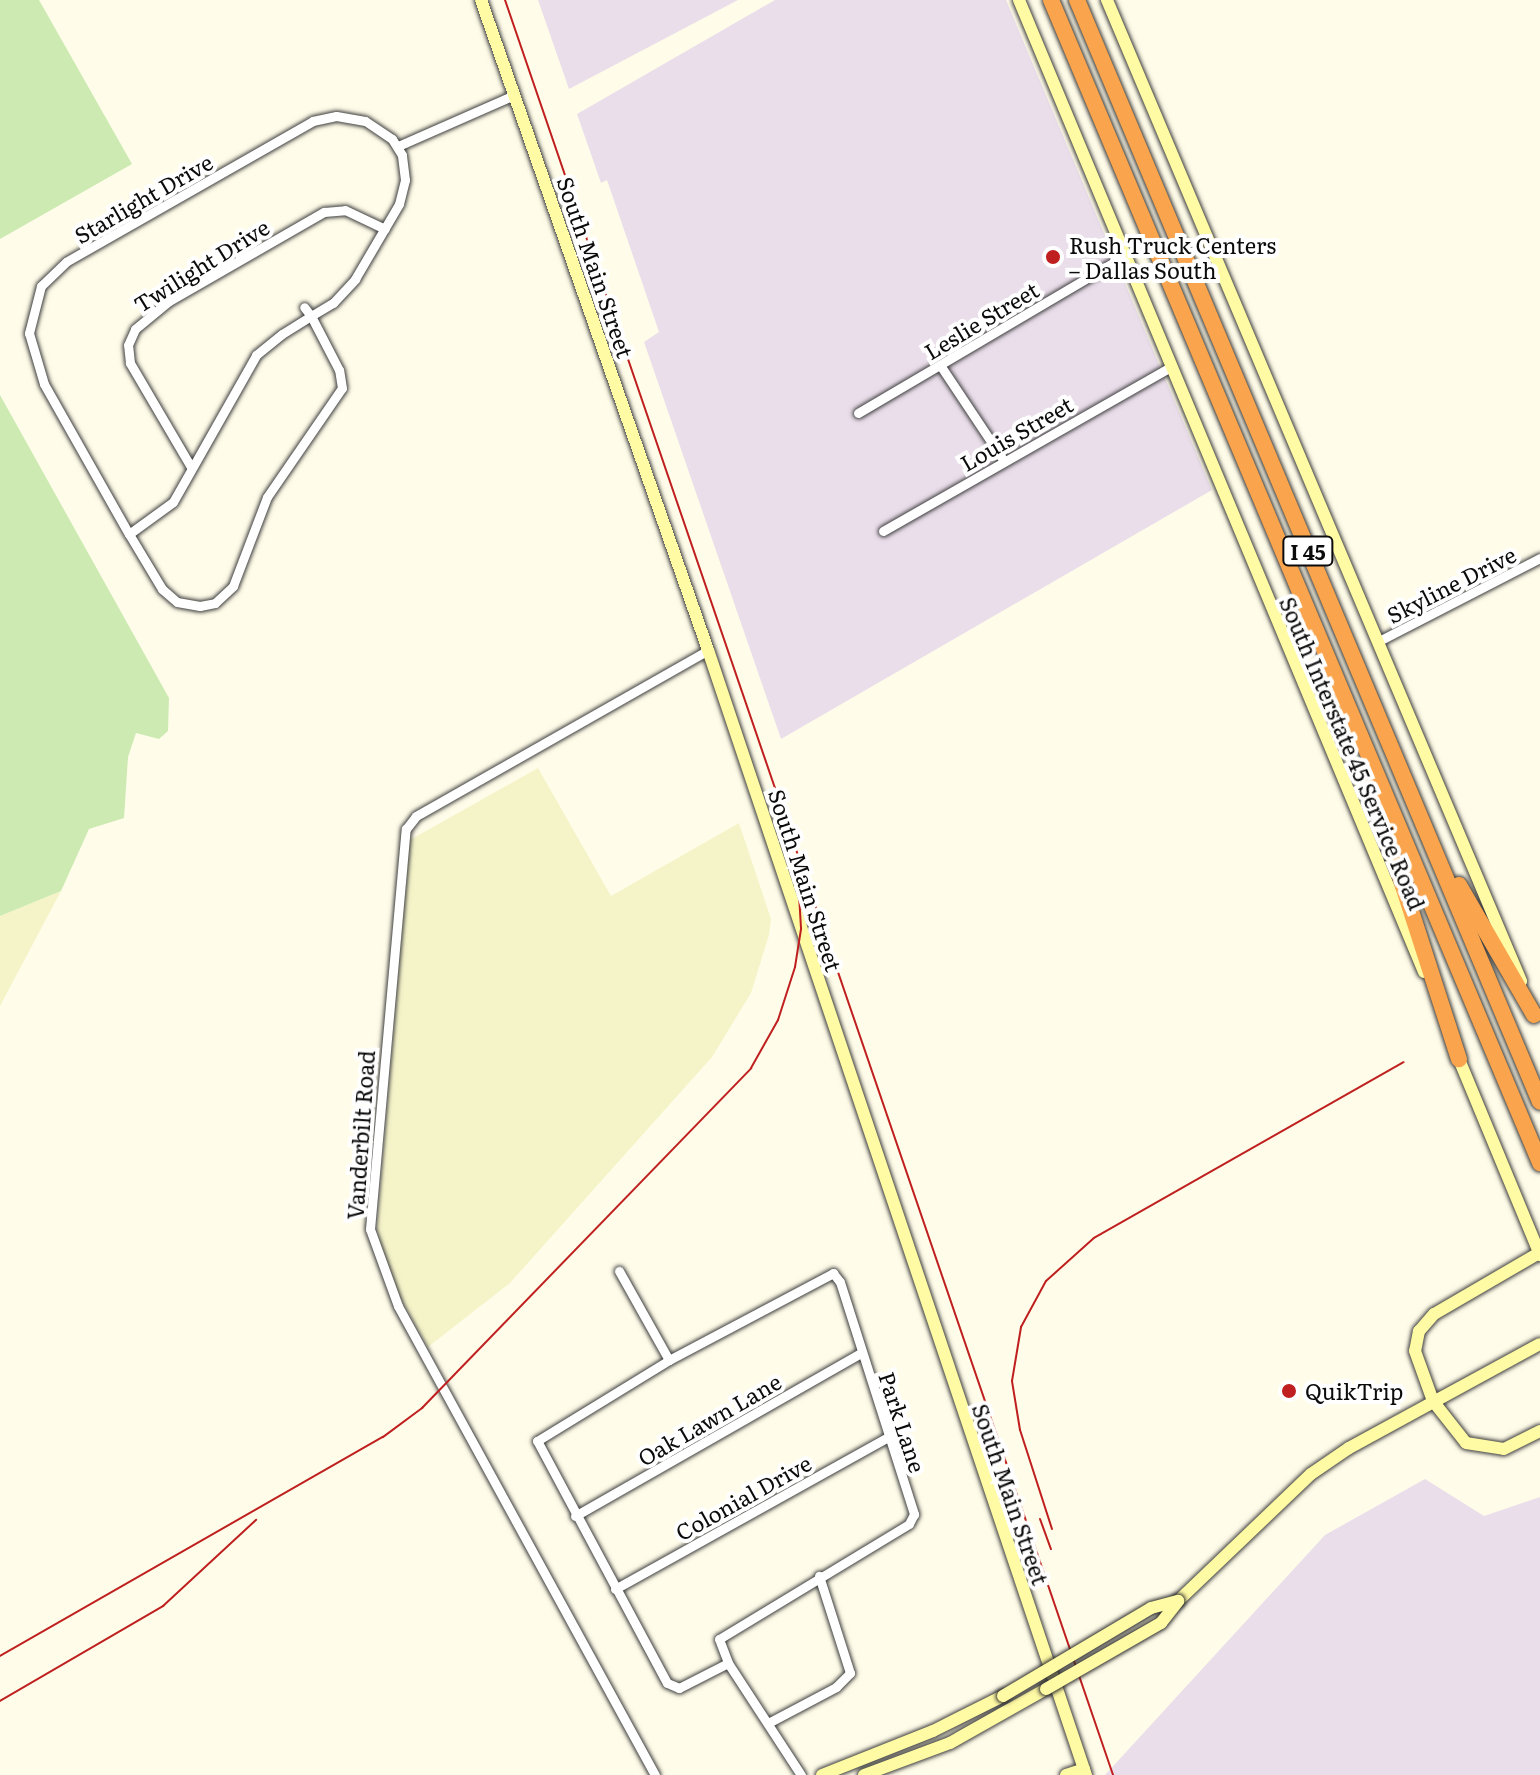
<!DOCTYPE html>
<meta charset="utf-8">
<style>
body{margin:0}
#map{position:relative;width:1540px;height:1775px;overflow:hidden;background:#fffce9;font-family:Literata,serif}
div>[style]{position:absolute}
.industrial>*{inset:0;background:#eadeeb}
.farmland>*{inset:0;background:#f5f4c9}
.green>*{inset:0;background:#cceab2}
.roads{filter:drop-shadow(0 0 2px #3e3e3e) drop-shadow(0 0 2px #3e3e3e)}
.street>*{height:9px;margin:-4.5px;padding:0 4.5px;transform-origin:4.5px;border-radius:4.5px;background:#fff}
.secondary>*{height:12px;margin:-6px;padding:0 6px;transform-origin:6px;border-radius:6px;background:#fffaa4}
.highway>*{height:16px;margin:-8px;padding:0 8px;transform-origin:8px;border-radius:8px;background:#faa54d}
.rail>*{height:2px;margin:-1px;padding:0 1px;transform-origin:1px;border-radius:1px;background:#bf201f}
.bridges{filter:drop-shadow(0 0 2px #2d2d2d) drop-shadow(0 0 2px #2d2d2d)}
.secondary-bridge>*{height:12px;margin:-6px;padding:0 6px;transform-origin:6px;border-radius:6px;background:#fffaa4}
.dots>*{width:22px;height:22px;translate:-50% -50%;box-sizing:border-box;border:4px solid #fff;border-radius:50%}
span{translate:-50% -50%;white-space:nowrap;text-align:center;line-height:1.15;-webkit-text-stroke:8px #fff;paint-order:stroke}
.shield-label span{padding:2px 6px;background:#fff;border:2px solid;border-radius:6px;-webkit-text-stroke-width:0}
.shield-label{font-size:20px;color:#0b0b0b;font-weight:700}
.street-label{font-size:22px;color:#0b0b0b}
.poi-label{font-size:22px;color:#0b0b0b}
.left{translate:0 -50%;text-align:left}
</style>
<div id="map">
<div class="industrial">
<div style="clip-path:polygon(538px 0,738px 0,569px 89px)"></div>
<div style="clip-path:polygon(775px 0,1006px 0,1212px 490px,781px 739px,644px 342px,659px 332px,607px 180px,601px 183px,577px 114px)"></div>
<div style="clip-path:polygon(1425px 1479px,1484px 1516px,1540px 1497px,1540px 1775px,1105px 1775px,1325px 1535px)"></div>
</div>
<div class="farmland">
<div style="clip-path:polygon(538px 768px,611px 896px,739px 823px,771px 919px,769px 935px,751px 993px,712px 1057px,510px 1283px,428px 1347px,387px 1273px,377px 1229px,410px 840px)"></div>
<div style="clip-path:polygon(61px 891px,0 1006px,0 916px)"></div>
</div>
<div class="green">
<div style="clip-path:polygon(0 0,39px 0,132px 164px,0 239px)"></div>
<div style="clip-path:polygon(0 395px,169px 698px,168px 731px,159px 739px,136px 733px,128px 757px,124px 818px,89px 829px,61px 891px,0 916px)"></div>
</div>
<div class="roads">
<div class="street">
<div style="left:398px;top:146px;width:127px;rotate:-23.7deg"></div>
<div style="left:940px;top:365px;width:115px;rotate:56.3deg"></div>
<div style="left:858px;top:413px;width:308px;rotate:-30.5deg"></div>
<div style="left:191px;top:467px;width:121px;rotate:-120.4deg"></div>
<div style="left:130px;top:363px;width:18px;rotate:-96deg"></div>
<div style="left:128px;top:345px;width:17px;rotate:-66deg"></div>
<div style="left:135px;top:329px;width:44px;rotate:-39.5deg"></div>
<div style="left:169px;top:301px;width:179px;rotate:-29.9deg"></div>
<div style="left:324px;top:212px;width:21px;rotate:-5deg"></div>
<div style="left:345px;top:210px;width:44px;rotate:25.4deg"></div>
<div style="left:883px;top:531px;width:329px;rotate:-29.7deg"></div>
<div style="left:129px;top:534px;width:54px;rotate:-36deg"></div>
<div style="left:173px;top:502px;width:169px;rotate:-60.5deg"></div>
<div style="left:256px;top:355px;width:33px;rotate:-39deg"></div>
<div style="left:282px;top:334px;width:34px;rotate:-32deg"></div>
<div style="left:311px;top:316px;width:26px;rotate:-31deg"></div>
<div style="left:333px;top:303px;width:33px;rotate:-47deg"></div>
<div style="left:355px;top:279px;width:87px;rotate:-59.6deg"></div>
<div style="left:399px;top:204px;width:25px;rotate:-76deg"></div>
<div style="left:405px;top:180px;width:25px;rotate:-97deg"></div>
<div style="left:402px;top:155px;width:19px;rotate:-122deg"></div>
<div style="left:392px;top:139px;width:32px;rotate:-146deg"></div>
<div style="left:365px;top:121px;width:29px;rotate:-170deg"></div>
<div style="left:336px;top:116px;width:24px;rotate:168deg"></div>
<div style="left:313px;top:121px;width:284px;rotate:150.3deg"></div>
<div style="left:66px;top:262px;width:35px;rotate:136deg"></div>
<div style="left:41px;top:286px;width:49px;rotate:104.3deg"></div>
<div style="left:29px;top:333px;width:53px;rotate:73.6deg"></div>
<div style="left:44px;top:384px;width:172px;rotate:60.5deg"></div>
<div style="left:129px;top:534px;width:64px;rotate:59deg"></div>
<div style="left:162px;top:589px;width:20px;rotate:41deg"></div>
<div style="left:177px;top:602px;width:23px;rotate:10deg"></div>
<div style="left:200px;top:606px;width:15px;rotate:-11deg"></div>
<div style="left:215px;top:603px;width:25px;rotate:-43deg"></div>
<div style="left:233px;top:586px;width:95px;rotate:-69.1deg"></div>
<div style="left:267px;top:497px;width:132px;rotate:-55.5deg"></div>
<div style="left:342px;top:388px;width:18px;rotate:-99deg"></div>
<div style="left:339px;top:370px;width:61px;rotate:-117.4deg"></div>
<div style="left:311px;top:316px;width:11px;rotate:-128deg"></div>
<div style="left:1379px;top:641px;width:181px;rotate:-27.3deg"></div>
<div style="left:619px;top:1271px;width:102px;rotate:60.7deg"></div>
<div style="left:575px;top:1516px;width:329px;rotate:-29.7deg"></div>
<div style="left:615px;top:1589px;width:312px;rotate:-29.1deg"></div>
<div style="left:728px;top:1663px;width:55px;rotate:153deg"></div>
<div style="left:679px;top:1688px;width:13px;rotate:-157deg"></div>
<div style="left:667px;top:1683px;width:275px;rotate:-118.2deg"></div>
<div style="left:537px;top:1441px;width:155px;rotate:-31.5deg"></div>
<div style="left:669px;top:1360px;width:186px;rotate:-27.9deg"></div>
<div style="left:833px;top:1273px;width:11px;rotate:52deg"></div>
<div style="left:840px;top:1282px;width:244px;rotate:72.3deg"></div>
<div style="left:914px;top:1514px;width:11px;rotate:117deg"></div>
<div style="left:909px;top:1524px;width:222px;rotate:148.8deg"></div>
<div style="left:719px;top:1639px;width:26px;rotate:69deg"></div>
<div style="left:728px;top:1663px;width:134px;rotate:56.9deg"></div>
<div style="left:770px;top:1722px;width:75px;rotate:-27.9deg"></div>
<div style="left:836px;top:1687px;width:20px;rotate:-45deg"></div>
<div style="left:850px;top:1673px;width:102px;rotate:-107.7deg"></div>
<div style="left:655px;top:1775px;width:535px;rotate:-118.72deg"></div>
<div style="left:398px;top:1306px;width:82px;rotate:-110deg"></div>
<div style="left:370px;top:1229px;width:402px;rotate:-84.9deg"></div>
<div style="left:406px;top:829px;width:16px;rotate:-52deg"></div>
<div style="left:416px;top:816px;width:336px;rotate:-29.6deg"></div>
</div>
<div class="secondary">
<div style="left:481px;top:0;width:688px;rotate:70.75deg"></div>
<div style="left:708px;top:650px;width:1187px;rotate:71.43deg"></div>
<div style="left:1019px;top:0;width:1053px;rotate:67.38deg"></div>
<div style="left:1107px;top:0;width:1065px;rotate:67.12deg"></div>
<div style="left:1456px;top:1052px;width:220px;rotate:67.5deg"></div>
<div style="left:1539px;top:1253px;width:121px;rotate:149.8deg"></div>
<div style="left:1434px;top:1314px;width:23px;rotate:131deg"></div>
<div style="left:1419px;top:1331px;width:20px;rotate:101deg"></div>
<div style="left:1415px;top:1351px;width:53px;rotate:70.2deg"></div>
<div style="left:1433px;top:1401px;width:53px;rotate:51.8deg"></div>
<div style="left:1466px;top:1443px;width:38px;rotate:9deg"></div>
<div style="left:1504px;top:1449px;width:40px;rotate:-26.6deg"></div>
<div style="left:1178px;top:1601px;width:184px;rotate:-43.7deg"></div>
<div style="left:1311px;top:1474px;width:46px;rotate:-34.4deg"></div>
<div style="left:1349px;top:1448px;width:217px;rotate:-28.6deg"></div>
<div style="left:822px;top:1775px;width:119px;rotate:-21.6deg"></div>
<div style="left:933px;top:1731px;width:78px;rotate:-26.6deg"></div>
<div style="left:864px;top:1775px;width:92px;rotate:-20.4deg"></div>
<div style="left:950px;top:1743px;width:110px;rotate:-29.4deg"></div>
<div style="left:1066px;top:1775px;width:19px;rotate:-18deg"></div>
</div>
<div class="highway">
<div style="left:1051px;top:0;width:1262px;rotate:67.19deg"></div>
<div style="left:1077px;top:0;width:1195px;rotate:67.21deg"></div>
<div style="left:1374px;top:778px;width:12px;rotate:99deg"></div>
<div style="left:1372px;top:790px;width:283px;rotate:72.1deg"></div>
<div style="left:1459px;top:885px;width:150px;rotate:60deg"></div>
</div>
</div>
<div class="rail">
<div style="left:505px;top:0;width:1876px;rotate:71.09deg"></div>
<div style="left:1040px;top:1519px;width:32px;rotate:70deg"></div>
<div style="left:1052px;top:1529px;width:104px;rotate:-107.9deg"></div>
<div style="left:1020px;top:1430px;width:50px;rotate:-99.3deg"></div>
<div style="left:1012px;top:1381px;width:55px;rotate:-80.5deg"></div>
<div style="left:1021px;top:1327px;width:52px;rotate:-61.5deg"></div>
<div style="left:1046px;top:1281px;width:64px;rotate:-41.9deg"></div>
<div style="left:1094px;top:1238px;width:356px;rotate:-29.6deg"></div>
<div style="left:0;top:1656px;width:441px;rotate:-29.8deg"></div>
<div style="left:383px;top:1437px;width:49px;rotate:-36.6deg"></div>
<div style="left:422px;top:1408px;width:473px;rotate:-45.9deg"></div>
<div style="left:751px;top:1068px;width:55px;rotate:-60.6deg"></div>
<div style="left:778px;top:1020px;width:56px;rotate:-72.2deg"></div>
<div style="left:795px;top:967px;width:39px;rotate:-81deg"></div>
<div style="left:801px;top:928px;width:50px;rotate:-93.4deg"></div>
<div style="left:0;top:1701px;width:189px;rotate:-30.2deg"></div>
<div style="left:163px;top:1606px;width:127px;rotate:-42.8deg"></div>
</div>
<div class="bridges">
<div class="secondary-bridge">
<div style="left:1046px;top:1689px;width:133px;rotate:-29.9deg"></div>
<div style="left:1161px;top:1623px;width:28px;rotate:-52deg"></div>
<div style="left:1003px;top:1696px;width:172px;rotate:-30.7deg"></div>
<div style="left:1151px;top:1608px;width:28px;rotate:-15deg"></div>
</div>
</div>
<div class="dots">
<div style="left:1053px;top:257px;background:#bf201f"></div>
<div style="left:1289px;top:1391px;background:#bf201f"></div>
</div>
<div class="shield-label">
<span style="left:1308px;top:551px">I 45</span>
</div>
<div class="street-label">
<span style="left:143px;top:198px;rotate:-30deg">Starlight Drive</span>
<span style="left:201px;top:265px;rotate:-32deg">Twilight Drive</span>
<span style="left:596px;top:267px;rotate:71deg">South Main Street</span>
<span style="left:981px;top:320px;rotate:-31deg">Leslie Street</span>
<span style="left:1016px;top:433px;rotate:-30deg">Louis Street</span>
<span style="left:1451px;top:584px;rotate:-27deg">Skyline Drive</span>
<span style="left:1353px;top:753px;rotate:67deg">South Interstate 45 Service Road</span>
<span style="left:806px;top:880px;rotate:72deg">South Main Street</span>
<span style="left:360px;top:1135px;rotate:-86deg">Vanderbilt Road</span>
<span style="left:709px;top:1419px;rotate:-30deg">Oak Lawn Lane</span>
<span style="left:903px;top:1422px;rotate:72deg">Park Lane</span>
<span style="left:1011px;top:1494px;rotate:71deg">South Main Street</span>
<span style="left:743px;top:1497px;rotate:-29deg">Colonial Drive</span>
</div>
<div class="poi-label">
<span class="left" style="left:1069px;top:257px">Rush Truck Centers<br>– Dallas South</span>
<span class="left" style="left:1305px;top:1391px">QuikTrip</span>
</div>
</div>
